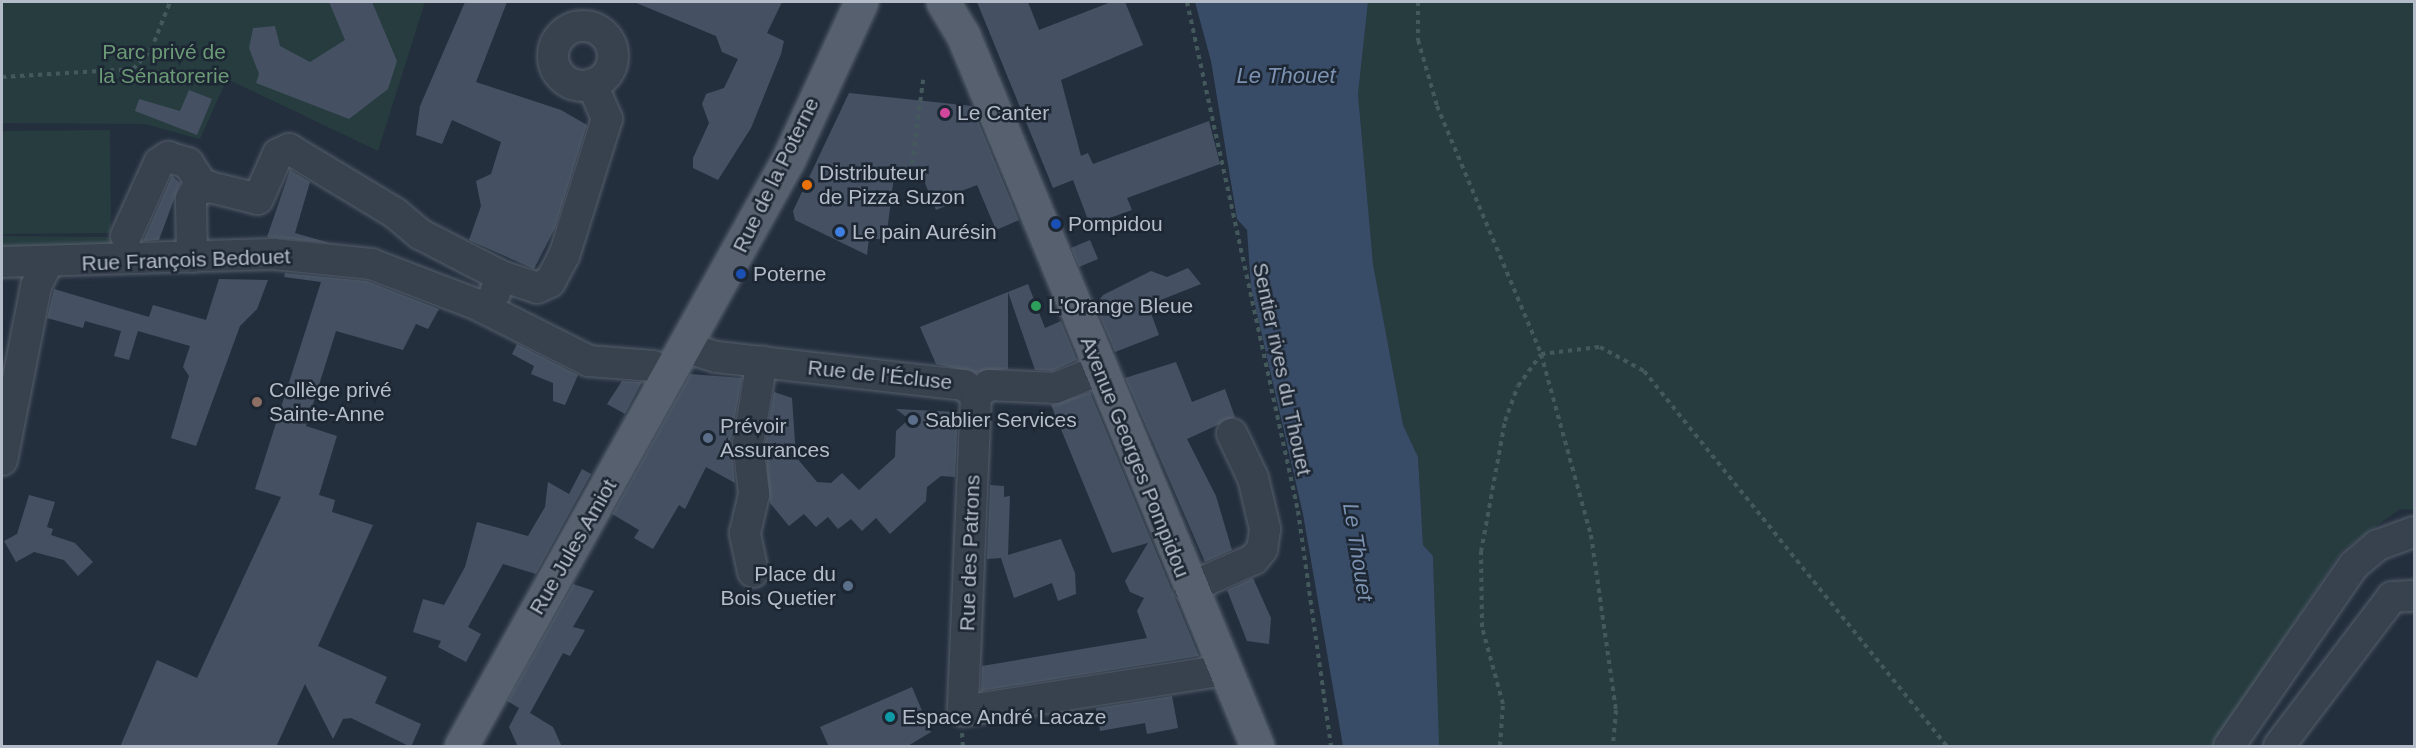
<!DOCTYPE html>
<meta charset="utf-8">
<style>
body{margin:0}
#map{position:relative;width:2416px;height:748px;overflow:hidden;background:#242f3e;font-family:Arial,sans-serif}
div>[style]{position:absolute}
.green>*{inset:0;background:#263c3f}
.water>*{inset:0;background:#394c67}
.building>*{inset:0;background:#455162}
.path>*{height:4px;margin-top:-2px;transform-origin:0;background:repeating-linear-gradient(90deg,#44595c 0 4.5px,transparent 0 9px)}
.roads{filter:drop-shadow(0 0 2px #565f6c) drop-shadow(0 0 2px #565f6c)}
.minor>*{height:30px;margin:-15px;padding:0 15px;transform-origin:15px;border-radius:15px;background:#38414e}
.minor>.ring{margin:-15px;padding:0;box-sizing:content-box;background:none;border:30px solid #38414e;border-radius:50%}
.major>*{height:33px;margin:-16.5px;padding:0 16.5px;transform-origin:16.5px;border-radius:16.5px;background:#56606e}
.dots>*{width:16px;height:16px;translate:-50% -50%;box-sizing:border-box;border:3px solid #1d2633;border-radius:50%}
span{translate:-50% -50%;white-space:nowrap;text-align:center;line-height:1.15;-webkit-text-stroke:5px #1d2633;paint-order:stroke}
.park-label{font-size:21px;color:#6b9a76}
.poi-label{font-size:21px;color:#b4bcc9}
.left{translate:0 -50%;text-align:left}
.right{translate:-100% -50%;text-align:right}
.street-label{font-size:21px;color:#b4bcc9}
.water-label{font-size:22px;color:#7c92b1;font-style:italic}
.frame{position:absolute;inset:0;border:3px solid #b4bcc9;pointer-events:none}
</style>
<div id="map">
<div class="green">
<div style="clip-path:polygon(2px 2px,425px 2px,378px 151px,227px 79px,200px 139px,145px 124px,2px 123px)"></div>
<div style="clip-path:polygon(1368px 2px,2414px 2px,2414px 510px,2400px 509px,2341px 552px,2213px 746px,1351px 746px,1432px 604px,1434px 585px,1433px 556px,1423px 545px,1418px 457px,1403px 425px,1373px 264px,1358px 94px)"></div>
<div style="clip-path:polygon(110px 130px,111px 233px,2px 234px,2px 131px)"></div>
<div style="clip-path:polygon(2px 236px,110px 237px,110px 248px,2px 248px)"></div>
</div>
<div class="water">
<div style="clip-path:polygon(1195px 2px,1368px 2px,1358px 94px,1373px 264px,1403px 425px,1418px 457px,1423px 545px,1433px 556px,1439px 746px,1343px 746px,1303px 514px,1251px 287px,1247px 230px,1237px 219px,1211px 61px)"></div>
</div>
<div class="building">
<div style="clip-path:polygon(329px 2px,372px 2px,397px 61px,388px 89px,349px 119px,256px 83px,259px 74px,249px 48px,253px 28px,275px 26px,280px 46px,310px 62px,345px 40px)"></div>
<div style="clip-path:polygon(465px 2px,507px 2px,476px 82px,561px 110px,587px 125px,555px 228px,534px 269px,469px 240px,481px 206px,476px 181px,491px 174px,501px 142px,452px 120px,442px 144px,416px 135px,420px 106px)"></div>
<div style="clip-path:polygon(634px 2px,782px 2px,767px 33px,784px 41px,781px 54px,751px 128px,718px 180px,693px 168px,693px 158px,709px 123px,702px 104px,706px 94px,724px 88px,738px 59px,722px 52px,716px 36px)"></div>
<div style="clip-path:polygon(977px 2px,1028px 2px,1039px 30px,1111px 2px,1125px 2px,1143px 45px,1061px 80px,1081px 156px,1088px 153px,1093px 164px,1209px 121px,1220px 164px,1127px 198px,1132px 210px,1090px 225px,1073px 180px,1053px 188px)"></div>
<div style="clip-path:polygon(189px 90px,212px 99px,197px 135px,135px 111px,139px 99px,180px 111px)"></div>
<div style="clip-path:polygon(849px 93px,972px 106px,1019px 220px,996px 230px,977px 185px,948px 196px,951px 204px,936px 210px,920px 171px,895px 168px,886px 240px,869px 238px,867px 255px,795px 220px,793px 211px)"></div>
<div style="clip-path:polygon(290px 170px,310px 182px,295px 233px,330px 243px,267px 237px)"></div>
<div style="clip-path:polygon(172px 176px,180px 183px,159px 240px,143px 241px)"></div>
<div style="clip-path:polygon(1090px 240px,1098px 259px,1079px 267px,1071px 248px)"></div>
<div style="clip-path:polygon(1188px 268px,1201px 284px,1148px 305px,1159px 335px,1115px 352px,1095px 306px,1103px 295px,1151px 271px,1167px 277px)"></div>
<div style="clip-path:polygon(285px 273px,367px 281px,439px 309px,428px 329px,416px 324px,403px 350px,336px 331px,306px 426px,337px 436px,319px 495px,335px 500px,332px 512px,373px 525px,318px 646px,387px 677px,375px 703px,421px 724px,411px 747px,351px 718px,343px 719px,333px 739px,305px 684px,276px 747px,120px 747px,157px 660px,197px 678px,281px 497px,255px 489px,321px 282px,284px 277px)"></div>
<div style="clip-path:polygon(219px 279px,268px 280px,257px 309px,240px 326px,196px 446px,171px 438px,189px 376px,183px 367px,190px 346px,138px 331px,129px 360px,114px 356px,121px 331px,85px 321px,83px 328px,47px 318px,54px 289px,149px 317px,153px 305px,206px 320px)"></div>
<div style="clip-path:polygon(1028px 284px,1045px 328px,1061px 321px,1077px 360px,1052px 371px,1035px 370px,1008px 292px,1008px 369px,976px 373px,936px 364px,920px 327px)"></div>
<div style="clip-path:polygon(517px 344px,578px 375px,565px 405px,553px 401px,553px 383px,531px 374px,534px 366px,512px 354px)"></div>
<div style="clip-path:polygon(1176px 362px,1192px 402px,1225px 389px,1235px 417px,1187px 439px,1216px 496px,1232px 550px,1205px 562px,1125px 378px)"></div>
<div style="clip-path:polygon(690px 374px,742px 378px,731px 440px,735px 483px,706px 467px,685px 509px,679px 505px,653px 549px,634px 538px,639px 530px,612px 514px)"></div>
<div style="clip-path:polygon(622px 381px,642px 382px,625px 414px,607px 404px)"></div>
<div style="clip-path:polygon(774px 392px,792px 398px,796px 457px,817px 482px,831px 483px,842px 473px,859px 490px,895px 457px,896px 431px,909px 419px,896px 409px,958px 412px,955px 477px,941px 476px,927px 487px,926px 501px,890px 534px,876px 518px,862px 531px,851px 519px,838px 529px,828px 517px,816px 527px,804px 514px,789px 526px,770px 503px,765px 443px)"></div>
<div style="clip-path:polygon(1090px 392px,1199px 656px,981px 691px,982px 666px,1147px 638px,1137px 611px,1144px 598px,1130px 592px,1125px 581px,1148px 543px,1112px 553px,1051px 405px)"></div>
<div style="clip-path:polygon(582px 469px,591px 474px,536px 574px,503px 564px,468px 627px,481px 634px,466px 662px,438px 647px,441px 641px,413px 632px,423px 599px,444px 605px,465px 567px,477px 522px,528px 536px,545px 507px,548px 482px,569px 494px)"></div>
<div style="clip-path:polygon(990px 485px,1004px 486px,1004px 497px,1010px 496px,1008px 555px,1061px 539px,1075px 573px,1076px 594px,1058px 601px,1052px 583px,1014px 598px,1001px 558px,987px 559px)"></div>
<div style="clip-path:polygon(29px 495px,55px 502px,47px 527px,53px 529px,51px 535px,75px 543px,93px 562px,78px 576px,64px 560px,34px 552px,16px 562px,4px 541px,17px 534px)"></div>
<div style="clip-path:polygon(1253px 578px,1271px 618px,1269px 644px,1247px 641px,1227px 590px)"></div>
<div style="clip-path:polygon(573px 584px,594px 591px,573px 627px,585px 630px,570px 656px,563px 653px,530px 713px,553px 727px,562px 747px,518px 747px,509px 727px,519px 708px,507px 701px)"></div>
<div style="clip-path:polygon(912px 687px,931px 732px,906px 747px,829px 747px,820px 727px)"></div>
<div style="clip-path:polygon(1172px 696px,1178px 728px,1147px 734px,1145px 723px,1100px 731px,1096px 708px)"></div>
</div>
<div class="path">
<div style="left:1187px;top:2px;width:521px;rotate:77.7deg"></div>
<div style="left:1298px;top:511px;width:237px;rotate:82deg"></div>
<div style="left:1418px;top:2px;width:38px;rotate:90deg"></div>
<div style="left:1418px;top:40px;width:69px;rotate:73.9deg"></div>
<div style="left:1437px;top:106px;width:269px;rotate:67.2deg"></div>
<div style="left:1541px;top:354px;width:188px;rotate:74.6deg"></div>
<div style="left:1591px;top:535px;width:177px;rotate:81.9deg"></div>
<div style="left:1616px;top:710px;width:36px;rotate:95deg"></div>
<div style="left:2px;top:77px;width:131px;rotate:-3.5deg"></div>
<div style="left:133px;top:69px;width:26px;rotate:-47deg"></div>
<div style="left:151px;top:50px;width:52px;rotate:-68.4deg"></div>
<div style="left:911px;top:173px;width:94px;rotate:-82.6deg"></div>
<div style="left:962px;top:733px;width:13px;rotate:86deg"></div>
<div style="left:1500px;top:746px;width:42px;rotate:-85.9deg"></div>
<div style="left:1503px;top:704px;width:80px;rotate:-105.3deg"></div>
<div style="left:1482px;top:627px;width:75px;rotate:-90.8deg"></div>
<div style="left:1481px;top:552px;width:133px;rotate:-79.6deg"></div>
<div style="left:1505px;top:421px;width:37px;rotate:-70deg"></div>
<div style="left:1518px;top:386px;width:39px;rotate:-54deg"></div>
<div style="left:1541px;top:354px;width:59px;rotate:-6.8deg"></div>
<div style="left:1600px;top:347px;width:50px;rotate:28.6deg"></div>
<div style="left:1644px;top:371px;width:482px;rotate:51.1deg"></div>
</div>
<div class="roads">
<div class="minor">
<div class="ring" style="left:553px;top:26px;width:30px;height:30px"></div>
<div style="left:126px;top:236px;width:80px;rotate:-65.7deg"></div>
<div style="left:159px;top:163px;width:11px;rotate:-34deg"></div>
<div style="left:168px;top:157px;width:21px;rotate:17deg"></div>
<div style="left:188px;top:163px;width:27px;rotate:57deg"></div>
<div style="left:192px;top:257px;width:58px;rotate:-91deg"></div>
<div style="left:191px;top:199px;width:10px;rotate:-61deg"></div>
<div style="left:196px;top:190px;width:14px;rotate:-12deg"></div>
<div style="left:210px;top:187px;width:49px;rotate:14deg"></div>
<div style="left:258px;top:199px;width:49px;rotate:-66deg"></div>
<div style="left:278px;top:154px;width:12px;rotate:-24deg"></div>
<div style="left:289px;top:149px;width:124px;rotate:31.1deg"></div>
<div style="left:395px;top:213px;width:33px;rotate:40deg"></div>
<div style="left:420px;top:234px;width:91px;rotate:27.4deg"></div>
<div style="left:2px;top:262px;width:271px;rotate:-1.7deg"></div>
<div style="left:273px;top:254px;width:99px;rotate:5.8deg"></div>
<div style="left:371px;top:264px;width:112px;rotate:20.9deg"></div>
<div style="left:476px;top:304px;width:127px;rotate:26.8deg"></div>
<div style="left:589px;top:361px;width:64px;rotate:4.5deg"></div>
<div style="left:653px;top:366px;width:20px;rotate:20deg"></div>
<div style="left:495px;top:293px;width:18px;rotate:-71deg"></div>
<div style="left:501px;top:276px;width:38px;rotate:18deg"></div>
<div style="left:537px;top:288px;width:14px;rotate:-25deg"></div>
<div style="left:550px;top:282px;width:30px;rotate:-62deg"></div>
<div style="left:564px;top:256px;width:144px;rotate:-72.6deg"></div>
<div style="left:607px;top:119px;width:38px;rotate:-113deg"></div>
<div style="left:687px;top:348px;width:31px;rotate:17deg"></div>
<div style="left:717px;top:357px;width:249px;rotate:6.5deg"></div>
<div style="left:964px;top:385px;width:16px;rotate:40deg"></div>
<div style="left:976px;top:395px;width:316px;rotate:92.4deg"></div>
<div style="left:963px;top:711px;width:264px;rotate:-8.9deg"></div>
<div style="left:976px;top:395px;width:16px;rotate:-38deg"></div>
<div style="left:989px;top:385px;width:66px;rotate:2.6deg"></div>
<div style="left:1055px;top:388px;width:48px;rotate:-21.8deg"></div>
<div style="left:2px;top:460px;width:177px;rotate:-78.9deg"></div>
<div style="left:36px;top:286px;width:25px;rotate:-63deg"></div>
<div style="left:753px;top:572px;width:40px;rotate:-102deg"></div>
<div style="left:745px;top:533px;width:40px;rotate:-77deg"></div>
<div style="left:754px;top:494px;width:51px;rotate:-96.7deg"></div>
<div style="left:748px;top:443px;width:83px;rotate:-80.3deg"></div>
<div style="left:1189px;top:588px;width:71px;rotate:-24deg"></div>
<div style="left:1254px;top:559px;width:13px;rotate:-51deg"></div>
<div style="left:1262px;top:549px;width:20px;rotate:-81deg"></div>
<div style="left:1265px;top:529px;width:52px;rotate:-103.2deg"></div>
<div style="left:1253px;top:478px;width:49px;rotate:-115.5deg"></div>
<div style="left:2229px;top:746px;width:220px;rotate:-55.4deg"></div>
<div style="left:2354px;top:565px;width:31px;rotate:-40deg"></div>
<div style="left:2378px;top:545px;width:38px;rotate:-20deg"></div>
<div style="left:2279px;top:746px;width:187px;rotate:-52.8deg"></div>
<div style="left:2392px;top:597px;width:22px;rotate:-3deg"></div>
</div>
<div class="major">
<div style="left:943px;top:2px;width:39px;rotate:59deg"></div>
<div style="left:963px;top:35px;width:769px;rotate:67.53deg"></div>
<div style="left:461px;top:746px;width:671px;rotate:-60.84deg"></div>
<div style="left:788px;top:160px;width:174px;rotate:-65.2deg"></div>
</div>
</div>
<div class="dots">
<div style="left:945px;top:113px;background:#d1479c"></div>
<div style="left:807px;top:185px;background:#e8710a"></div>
<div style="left:1056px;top:224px;background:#1a4fb4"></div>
<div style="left:840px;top:232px;background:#3f7fe0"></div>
<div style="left:741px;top:274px;background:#1a4fb4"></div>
<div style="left:1036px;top:306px;background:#2e9e5b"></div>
<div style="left:257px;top:402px;background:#8d6e63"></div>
<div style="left:913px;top:420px;background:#5c6f8a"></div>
<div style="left:708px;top:438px;background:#5c6f8a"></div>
<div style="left:848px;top:586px;background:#5c6f8a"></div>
<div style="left:890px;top:717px;background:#0f9aa8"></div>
</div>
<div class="park-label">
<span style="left:164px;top:64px">Parc privé de<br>la Sénatorerie</span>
</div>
<div class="poi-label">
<span class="left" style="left:957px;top:113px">Le Canter</span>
<span class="left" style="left:819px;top:185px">Distributeur<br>de Pizza Suzon</span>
<span class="left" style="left:1068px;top:224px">Pompidou</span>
<span class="left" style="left:852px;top:232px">Le pain Aurésin</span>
<span class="left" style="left:753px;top:274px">Poterne</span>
<span class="left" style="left:1048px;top:306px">L'Orange Bleue</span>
<span class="left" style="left:269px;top:402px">Collège privé<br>Sainte-Anne</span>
<span class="left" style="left:925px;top:420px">Sablier Services</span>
<span class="left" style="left:720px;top:438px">Prévoir<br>Assurances</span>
<span class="right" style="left:836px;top:586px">Place du<br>Bois Quetier</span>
<span class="left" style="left:902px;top:717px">Espace André Lacaze</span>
</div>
<div class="street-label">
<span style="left:776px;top:175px;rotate:-64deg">Rue de la Poterne</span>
<span style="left:186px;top:260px;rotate:-2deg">Rue François Bedouet</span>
<span style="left:1282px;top:369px;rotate:78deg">Sentier rives du Thouet</span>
<span style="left:880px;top:375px;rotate:6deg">Rue de l'Écluse</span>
<span style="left:1135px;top:457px;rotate:68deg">Avenue Georges Pompidou</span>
<span style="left:573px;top:547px;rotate:-60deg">Rue Jules Amiot</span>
<span style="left:970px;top:553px;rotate:-88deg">Rue des Patrons</span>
</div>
<div class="water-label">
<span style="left:1286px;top:76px">Le Thouet</span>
<span style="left:1358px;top:552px;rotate:81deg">Le Thouet</span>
</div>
<div class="frame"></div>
</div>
